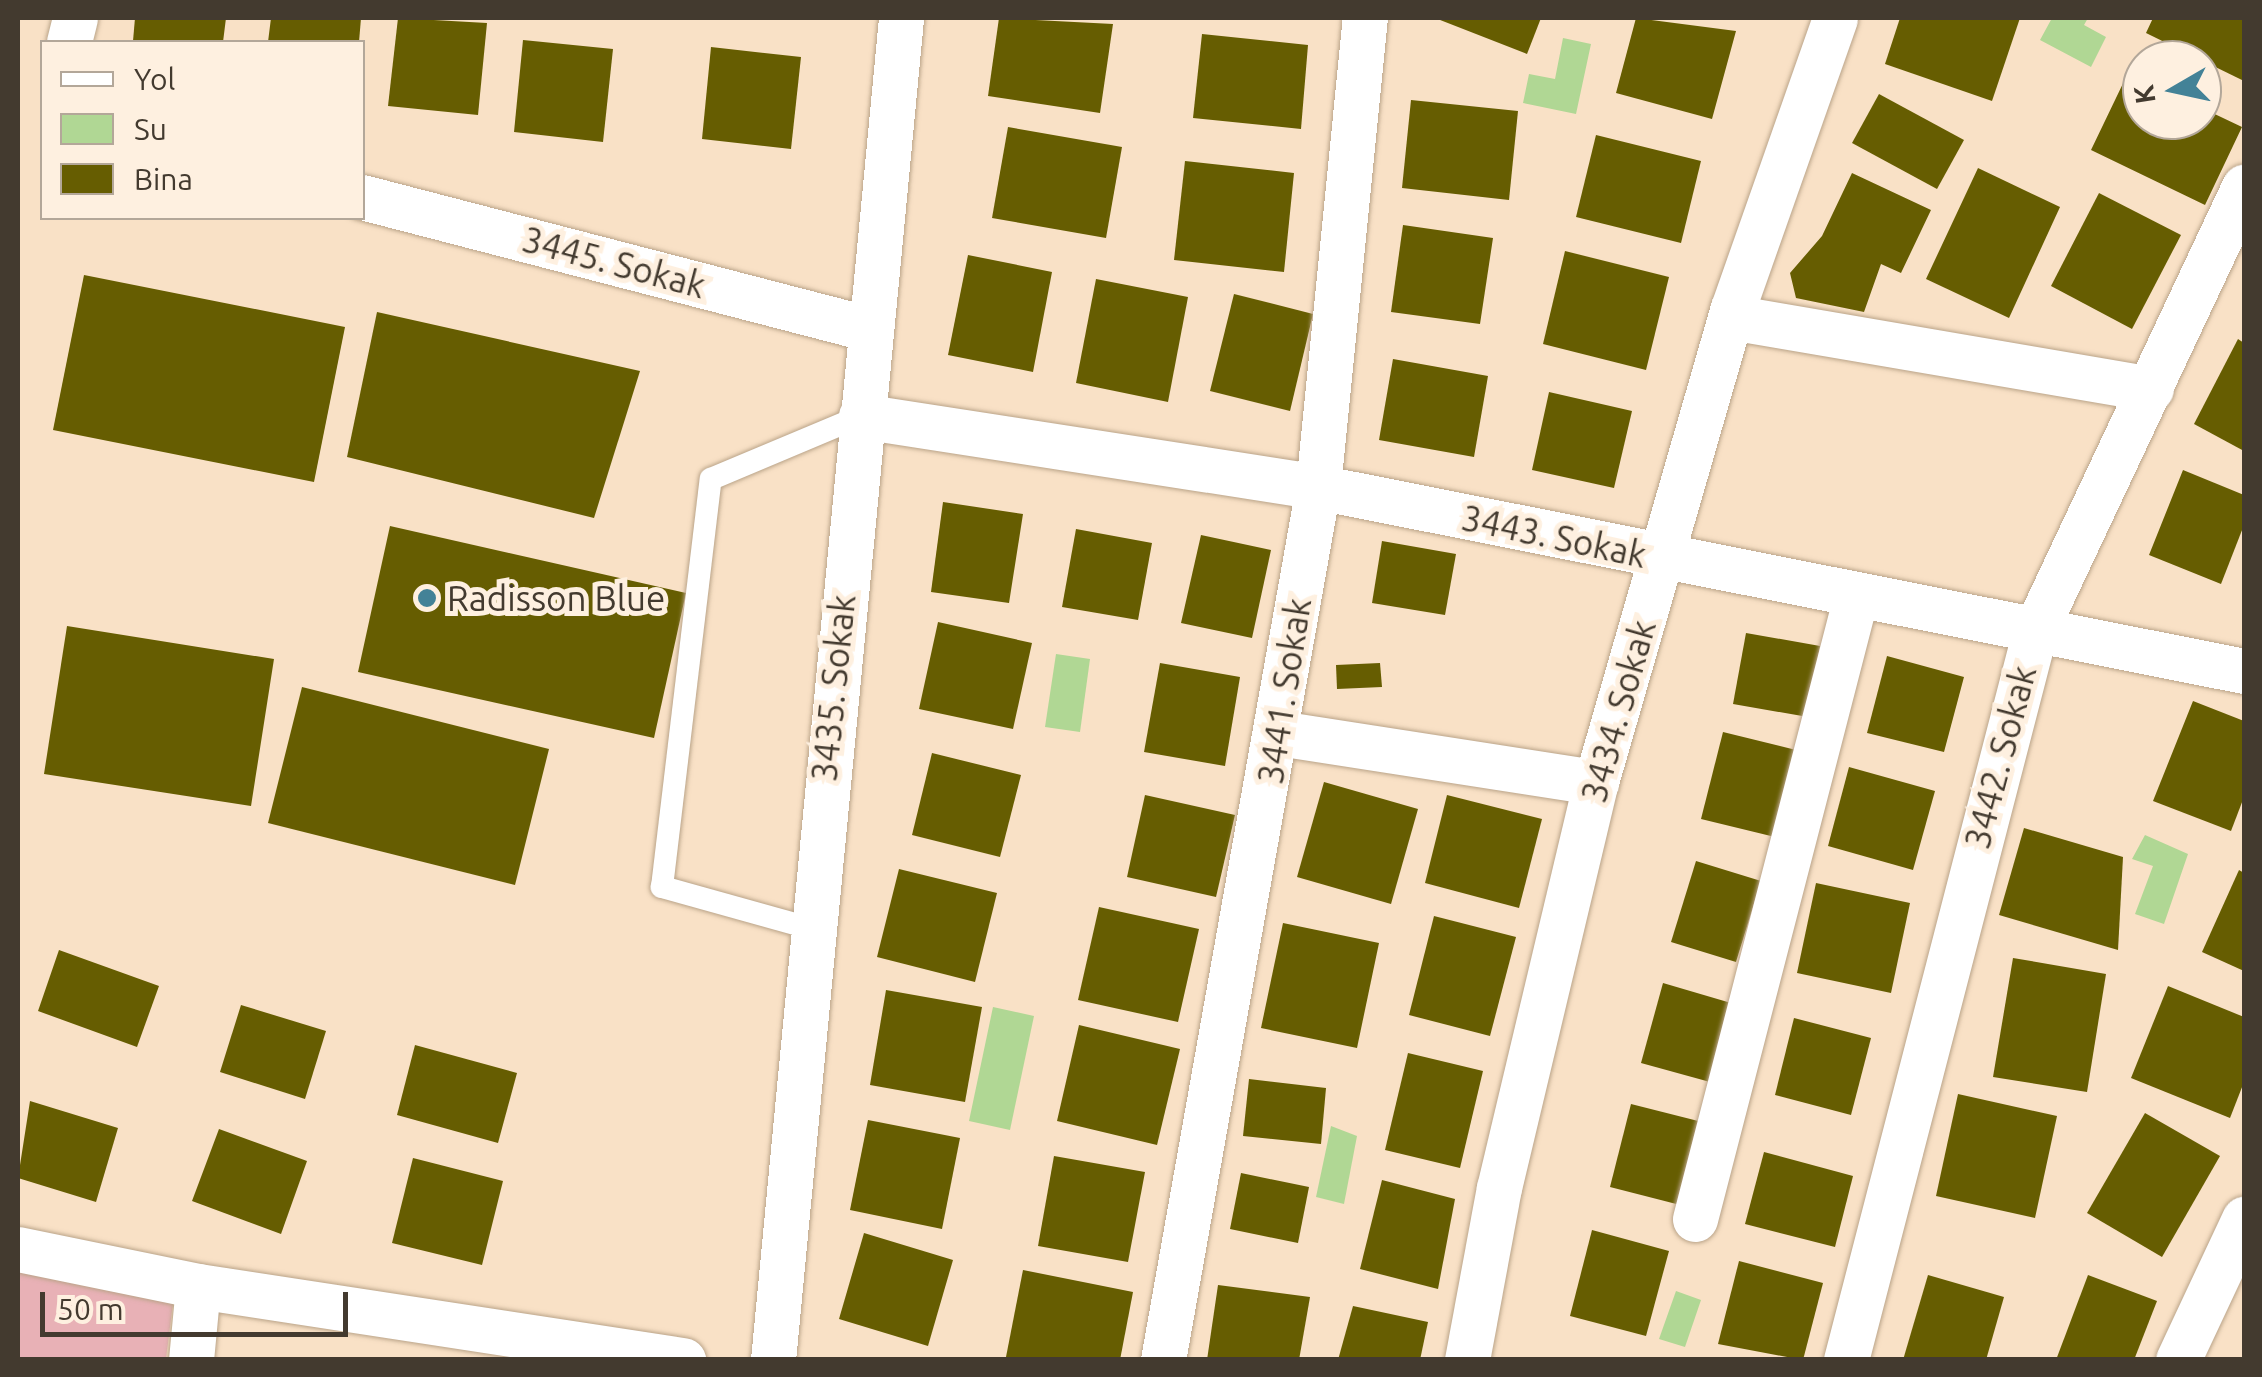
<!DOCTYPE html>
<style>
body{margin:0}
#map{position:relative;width:2262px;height:1377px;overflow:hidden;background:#f9e1c6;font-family:Ubuntu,sans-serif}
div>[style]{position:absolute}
.green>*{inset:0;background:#e8b1b6}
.water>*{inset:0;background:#b0d794}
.building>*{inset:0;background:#665d01}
.roads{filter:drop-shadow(0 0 2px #baa489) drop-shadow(0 0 2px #baa489)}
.service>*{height:22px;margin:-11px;padding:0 11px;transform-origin:11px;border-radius:11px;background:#fff}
.minor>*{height:45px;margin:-22.5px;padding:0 22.5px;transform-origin:22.5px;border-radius:22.5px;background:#fff}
.dots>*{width:28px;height:28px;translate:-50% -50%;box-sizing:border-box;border:5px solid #fef0e0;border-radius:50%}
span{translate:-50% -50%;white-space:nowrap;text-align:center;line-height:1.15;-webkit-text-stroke:10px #fef0e0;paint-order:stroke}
.street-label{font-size:35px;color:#433a2f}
.poi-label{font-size:35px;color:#433a2f}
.left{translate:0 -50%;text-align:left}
.frame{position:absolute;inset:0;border:20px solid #433a2f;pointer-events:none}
.legend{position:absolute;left:40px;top:40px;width:325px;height:180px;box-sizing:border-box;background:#fef0e0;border:2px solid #b3a799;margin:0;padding:12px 18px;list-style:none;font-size:30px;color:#433a2f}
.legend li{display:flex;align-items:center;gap:20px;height:50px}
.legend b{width:50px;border:2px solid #b3a799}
.north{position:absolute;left:2122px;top:40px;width:100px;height:100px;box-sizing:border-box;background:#fef0e0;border:2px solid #b3a799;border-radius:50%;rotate:261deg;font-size:28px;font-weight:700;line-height:40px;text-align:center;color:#433a2f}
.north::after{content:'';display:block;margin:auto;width:35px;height:45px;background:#438297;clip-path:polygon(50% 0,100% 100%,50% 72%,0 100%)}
.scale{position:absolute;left:40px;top:1292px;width:308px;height:45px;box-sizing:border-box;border:5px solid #433a2f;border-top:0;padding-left:12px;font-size:30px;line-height:35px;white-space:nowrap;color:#433a2f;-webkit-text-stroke:8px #fef0e0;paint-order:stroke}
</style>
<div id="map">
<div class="green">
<div style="clip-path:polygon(18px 1270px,173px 1303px,166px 1359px,18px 1360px)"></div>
</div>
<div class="water">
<div style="clip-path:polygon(2052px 18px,2088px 18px,2084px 25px,2106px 37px,2091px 67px,2040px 40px)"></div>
<div style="clip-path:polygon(1563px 38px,1591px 44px,1576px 114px,1523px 103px,1529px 74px,1555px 79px)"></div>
<div style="clip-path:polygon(1056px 654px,1090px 659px,1080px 732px,1045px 727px)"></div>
<div style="clip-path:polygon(2145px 835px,2188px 854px,2164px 924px,2135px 914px,2153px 866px,2132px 859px)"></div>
<div style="clip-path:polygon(993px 1007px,1034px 1016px,1010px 1130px,969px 1121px)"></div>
<div style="clip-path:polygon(1331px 1126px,1357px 1136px,1344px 1204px,1316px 1197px)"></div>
<div style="clip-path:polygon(1676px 1291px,1701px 1300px,1685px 1347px,1659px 1339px)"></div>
</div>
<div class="building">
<div style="clip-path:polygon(135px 18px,226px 18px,223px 42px,133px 41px)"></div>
<div style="clip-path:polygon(271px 18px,361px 18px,359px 42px,268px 42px)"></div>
<div style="clip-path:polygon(398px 18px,487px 23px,478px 115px,388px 106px)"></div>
<div style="clip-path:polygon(999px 18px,1113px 24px,1100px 113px,988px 96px)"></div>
<div style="clip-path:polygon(1435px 18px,1541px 18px,1527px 54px)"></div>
<div style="clip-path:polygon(1636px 18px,1736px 31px,1712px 119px,1616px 93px)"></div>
<div style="clip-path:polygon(1900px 18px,2020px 18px,1992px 101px,1885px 64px)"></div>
<div style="clip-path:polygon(2153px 18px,2244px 18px,2244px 81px,2146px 33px)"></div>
<div style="clip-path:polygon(1202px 34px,1308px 45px,1301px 129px,1193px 118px)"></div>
<div style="clip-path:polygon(523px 40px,613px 49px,603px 142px,514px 132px)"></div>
<div style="clip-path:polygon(711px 47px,801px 57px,791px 149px,702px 139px)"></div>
<div style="clip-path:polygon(2128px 73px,2142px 79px,2142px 120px,2202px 120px,2202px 108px,2242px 127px,2205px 205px,2091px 150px)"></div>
<div style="clip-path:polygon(1879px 94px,1964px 140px,1937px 189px,1852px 143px)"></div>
<div style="clip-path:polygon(1411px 100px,1518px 111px,1509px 200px,1402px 188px)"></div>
<div style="clip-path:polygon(1008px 127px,1122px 147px,1106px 238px,992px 218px)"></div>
<div style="clip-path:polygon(1596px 135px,1701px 161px,1681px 243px,1576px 217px)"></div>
<div style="clip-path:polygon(1185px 161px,1294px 173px,1284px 272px,1174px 260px)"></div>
<div style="clip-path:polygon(1978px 168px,2060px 207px,2009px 318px,1926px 279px)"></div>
<div style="clip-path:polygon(1852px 173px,1931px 210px,1901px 273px,1881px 264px,1864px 312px,1796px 298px,1790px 273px,1822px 236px)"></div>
<div style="clip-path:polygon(2099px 193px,2181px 235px,2132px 329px,2051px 286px)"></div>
<div style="clip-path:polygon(1403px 225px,1493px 238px,1480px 324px,1391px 312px)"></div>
<div style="clip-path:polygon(1565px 251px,1669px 277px,1646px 370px,1543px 344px)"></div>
<div style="clip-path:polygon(968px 255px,1052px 272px,1033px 372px,948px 355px)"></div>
<div style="clip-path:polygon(84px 275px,345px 327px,314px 482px,53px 430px)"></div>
<div style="clip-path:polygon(1096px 279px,1188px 297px,1168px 402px,1076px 383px)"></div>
<div style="clip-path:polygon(1234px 294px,1313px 314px,1290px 411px,1210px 391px)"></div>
<div style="clip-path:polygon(377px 312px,640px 371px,594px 518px,347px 457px)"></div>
<div style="clip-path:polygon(2238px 339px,2244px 343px,2244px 451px,2194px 424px)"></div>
<div style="clip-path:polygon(1393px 359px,1488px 376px,1474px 457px,1379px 440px)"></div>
<div style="clip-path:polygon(1549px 392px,1632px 411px,1614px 488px,1532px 470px)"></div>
<div style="clip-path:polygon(2183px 470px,2244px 495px,2244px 525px,2221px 584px,2149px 555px)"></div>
<div style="clip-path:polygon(943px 502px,1023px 514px,1009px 603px,931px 592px)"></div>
<div style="clip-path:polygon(390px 526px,686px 593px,654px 738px,358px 672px)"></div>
<div style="clip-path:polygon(1076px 529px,1152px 543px,1138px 620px,1062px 607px)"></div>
<div style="clip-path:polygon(1201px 535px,1271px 550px,1252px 638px,1181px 623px)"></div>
<div style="clip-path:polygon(1382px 541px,1456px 554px,1445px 615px,1372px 603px)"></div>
<div style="clip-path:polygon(938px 622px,1032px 643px,1013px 729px,919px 709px)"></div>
<div style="clip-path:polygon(67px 626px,274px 659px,251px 806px,44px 774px)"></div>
<div style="clip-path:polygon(1746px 633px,1820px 646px,1808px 717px,1733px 704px)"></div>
<div style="clip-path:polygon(1887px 656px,1964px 677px,1944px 752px,1867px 733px)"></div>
<div style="clip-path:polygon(1160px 663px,1240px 677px,1225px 766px,1144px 752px)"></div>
<div style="clip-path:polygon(1380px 663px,1382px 687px,1337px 689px,1336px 665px)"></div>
<div style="clip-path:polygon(302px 687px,549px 749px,515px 885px,268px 823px)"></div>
<div style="clip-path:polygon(2193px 701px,2244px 721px,2244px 797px,2231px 831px,2153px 801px)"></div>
<div style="clip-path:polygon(1723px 732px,1796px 750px,1775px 837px,1701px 819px)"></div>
<div style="clip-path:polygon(932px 753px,1021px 775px,1000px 857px,912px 835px)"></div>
<div style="clip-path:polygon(1849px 767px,1935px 791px,1913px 870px,1828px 846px)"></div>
<div style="clip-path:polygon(1324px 782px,1418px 809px,1391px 904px,1297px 877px)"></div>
<div style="clip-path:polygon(1145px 795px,1235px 815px,1216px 897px,1127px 877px)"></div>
<div style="clip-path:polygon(1447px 795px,1542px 819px,1519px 908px,1425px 883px)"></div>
<div style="clip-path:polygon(2024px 828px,2123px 857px,2118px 950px,1999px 915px)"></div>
<div style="clip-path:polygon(1696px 861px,1761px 881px,1736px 962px,1671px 942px)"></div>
<div style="clip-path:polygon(899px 869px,997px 893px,975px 982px,877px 957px)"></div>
<div style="clip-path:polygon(2239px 870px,2244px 873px,2244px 971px,2202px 952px)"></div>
<div style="clip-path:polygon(1816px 883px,1910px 903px,1891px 993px,1797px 973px)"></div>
<div style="clip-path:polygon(1099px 907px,1199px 929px,1178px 1022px,1078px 1000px)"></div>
<div style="clip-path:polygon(1434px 916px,1516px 937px,1490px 1036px,1409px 1015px)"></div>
<div style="clip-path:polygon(1283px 923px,1379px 943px,1357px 1048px,1261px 1028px)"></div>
<div style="clip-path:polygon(59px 950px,159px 986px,137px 1047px,38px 1011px)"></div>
<div style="clip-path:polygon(2013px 958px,2106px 974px,2087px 1092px,1993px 1077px)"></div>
<div style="clip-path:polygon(1663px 983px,1731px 1003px,1710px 1082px,1641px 1063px)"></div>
<div style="clip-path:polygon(2168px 986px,2244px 1017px,2244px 1082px,2230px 1118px,2131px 1078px)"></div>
<div style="clip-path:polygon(886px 990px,982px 1007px,965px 1102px,870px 1085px)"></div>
<div style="clip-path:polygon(241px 1005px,326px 1031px,305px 1099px,220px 1072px)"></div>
<div style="clip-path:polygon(1794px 1018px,1871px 1038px,1851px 1115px,1775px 1095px)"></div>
<div style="clip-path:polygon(1079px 1025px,1180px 1049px,1157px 1145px,1057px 1121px)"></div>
<div style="clip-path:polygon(415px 1045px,517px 1073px,498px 1143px,397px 1115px)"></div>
<div style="clip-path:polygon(1408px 1053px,1483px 1071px,1460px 1168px,1385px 1150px)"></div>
<div style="clip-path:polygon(1249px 1079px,1326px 1088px,1321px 1144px,1243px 1136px)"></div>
<div style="clip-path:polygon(1958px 1094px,2057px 1116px,2035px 1218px,1936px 1196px)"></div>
<div style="clip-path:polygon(30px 1101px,118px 1128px,96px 1202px,18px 1178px)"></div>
<div style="clip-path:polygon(1631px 1104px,1710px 1124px,1688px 1207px,1610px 1187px)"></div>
<div style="clip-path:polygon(2145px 1113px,2220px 1156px,2162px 1257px,2087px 1213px)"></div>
<div style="clip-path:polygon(868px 1120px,960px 1138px,942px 1229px,850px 1210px)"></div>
<div style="clip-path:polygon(219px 1129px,307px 1161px,281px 1234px,192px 1201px)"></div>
<div style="clip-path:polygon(1764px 1152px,1853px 1176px,1835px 1247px,1745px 1224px)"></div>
<div style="clip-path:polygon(1054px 1156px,1145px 1172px,1128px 1262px,1038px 1246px)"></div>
<div style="clip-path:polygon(413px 1158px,503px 1181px,482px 1265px,392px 1243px)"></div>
<div style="clip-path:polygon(1241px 1173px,1309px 1187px,1298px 1243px,1230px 1229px)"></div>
<div style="clip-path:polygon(1382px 1180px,1455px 1199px,1438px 1289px,1360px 1269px)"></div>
<div style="clip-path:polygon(1592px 1230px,1669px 1251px,1646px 1336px,1570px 1316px)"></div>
<div style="clip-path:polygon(864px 1233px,953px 1260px,928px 1346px,839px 1319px)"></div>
<div style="clip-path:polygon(1739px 1261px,1823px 1283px,1803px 1360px,1718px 1344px)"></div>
<div style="clip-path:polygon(1023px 1270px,1133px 1292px,1120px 1360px,1006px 1357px)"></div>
<div style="clip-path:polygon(1928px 1275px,2004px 1297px,1986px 1360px,1903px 1360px)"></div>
<div style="clip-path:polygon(2088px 1275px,2157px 1301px,2134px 1360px,2056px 1360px)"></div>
<div style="clip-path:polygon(1218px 1285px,1310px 1297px,1299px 1360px,1207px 1360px)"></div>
<div style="clip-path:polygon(1353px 1306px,1428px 1322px,1420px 1360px,1338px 1360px)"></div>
</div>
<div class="roads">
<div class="service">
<div style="left:809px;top:928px;width:153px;rotate:-164.4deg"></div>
<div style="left:662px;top:887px;width:411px;rotate:-83.2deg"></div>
<div style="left:711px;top:479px;width:163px;rotate:-22.8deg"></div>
</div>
<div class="minor">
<div style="left:69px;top:42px;width:25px;rotate:-76deg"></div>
<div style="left:362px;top:197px;width:521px;rotate:14.57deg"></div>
<div style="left:1731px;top:317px;width:426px;rotate:9.7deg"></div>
<div style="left:861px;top:416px;width:462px;rotate:8.8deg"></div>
<div style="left:1318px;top:487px;width:944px;rotate:11.24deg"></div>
<div style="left:1278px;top:733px;width:322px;rotate:8.8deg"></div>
<div style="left:1695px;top:1219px;width:643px;rotate:-75.51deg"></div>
<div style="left:18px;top:1249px;width:184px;rotate:11.6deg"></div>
<div style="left:198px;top:1286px;width:491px;rotate:8.7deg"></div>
<div style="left:191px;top:1360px;width:74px;rotate:-84.6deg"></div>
<div style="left:773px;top:1360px;width:1348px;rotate:-84.55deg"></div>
<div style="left:1163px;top:1360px;width:887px;rotate:-79.93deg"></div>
<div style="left:1318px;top:487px;width:471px;rotate:-84.3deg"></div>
<div style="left:1467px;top:1360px;width:175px;rotate:-79.5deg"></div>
<div style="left:1499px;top:1188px;width:417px;rotate:-76.6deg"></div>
<div style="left:1596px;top:782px;width:493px;rotate:-73.9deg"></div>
<div style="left:1733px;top:308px;width:307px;rotate:-70.6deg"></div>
<div style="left:1846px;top:1360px;width:753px;rotate:-75.47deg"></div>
<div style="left:2035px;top:631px;width:491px;rotate:-64.8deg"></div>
<div style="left:2178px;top:1360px;width:156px;rotate:-64.9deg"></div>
</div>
</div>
<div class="dots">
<div style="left:427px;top:598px;background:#438297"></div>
</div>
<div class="street-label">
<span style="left:614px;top:262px;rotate:15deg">3445. Sokak</span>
<span style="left:1554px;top:536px;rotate:12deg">3443. Sokak</span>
<span style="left:833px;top:688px;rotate:-84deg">3435. Sokak</span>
<span style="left:1284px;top:691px;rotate:-81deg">3441. Sokak</span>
<span style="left:1618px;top:711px;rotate:-74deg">3434. Sokak</span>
<span style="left:2000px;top:757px;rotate:-75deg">3442. Sokak</span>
</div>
<div class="poi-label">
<span class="left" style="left:447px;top:598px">Radisson Blue</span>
</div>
<div class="frame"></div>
<ul class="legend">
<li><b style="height:12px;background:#fff"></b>Yol</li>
<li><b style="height:28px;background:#b0d794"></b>Su</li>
<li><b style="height:28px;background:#665d01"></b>Bina</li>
</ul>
<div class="north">K</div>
<div class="scale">50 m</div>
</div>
